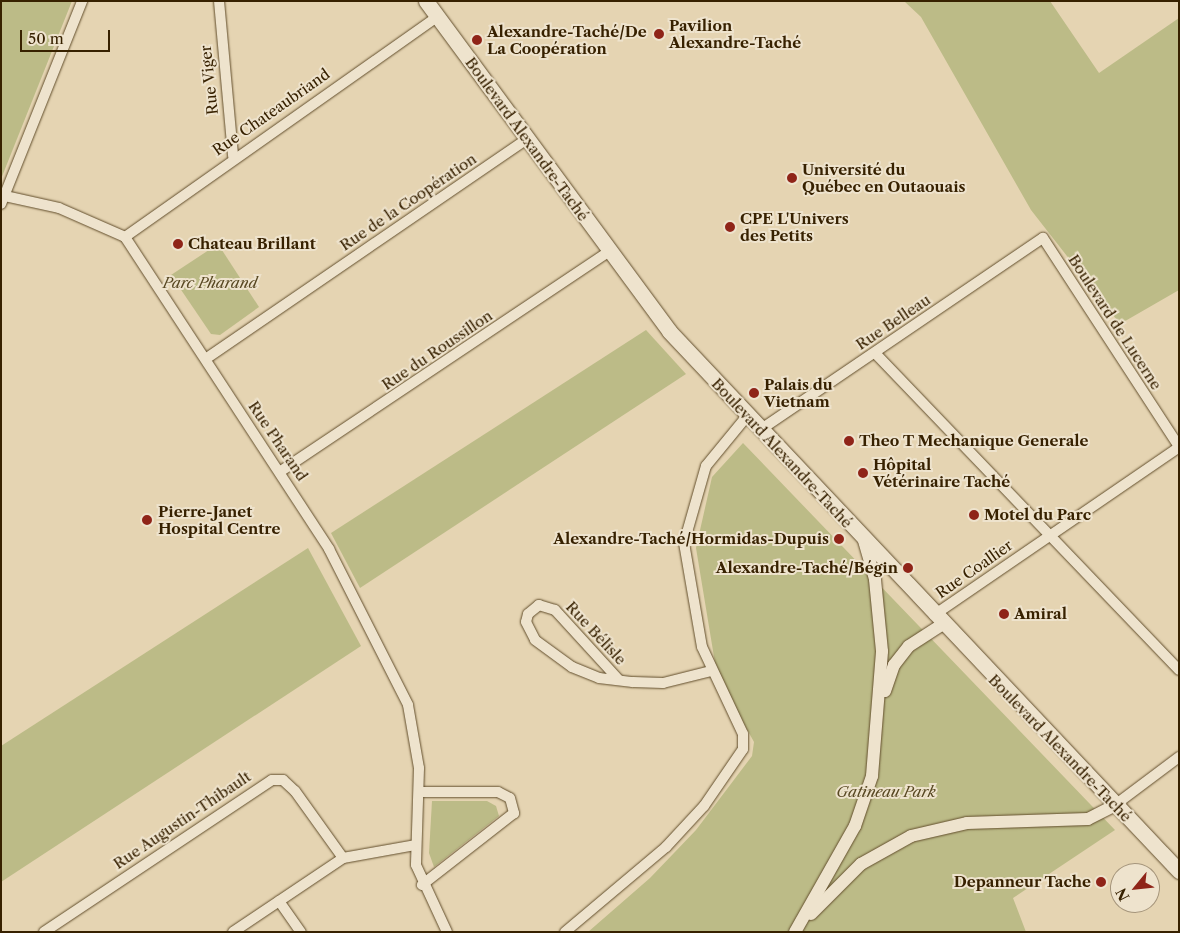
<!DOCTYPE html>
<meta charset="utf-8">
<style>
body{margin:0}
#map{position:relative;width:1180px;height:933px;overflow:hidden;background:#e5d4b2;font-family:"Libre Caslon Text",serif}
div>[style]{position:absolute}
.green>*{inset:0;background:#bcbb87}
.roads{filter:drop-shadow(0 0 1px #624e2c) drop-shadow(0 0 1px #624e2c)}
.minor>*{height:10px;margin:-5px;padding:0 5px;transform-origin:5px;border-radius:5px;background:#eee3cd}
.tertiary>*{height:12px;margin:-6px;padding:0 6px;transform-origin:6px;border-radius:6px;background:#eee3cd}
.secondary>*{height:15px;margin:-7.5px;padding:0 7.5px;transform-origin:7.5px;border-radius:7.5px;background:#eee3cd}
.dots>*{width:14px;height:14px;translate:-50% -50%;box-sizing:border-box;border:2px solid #eee3cd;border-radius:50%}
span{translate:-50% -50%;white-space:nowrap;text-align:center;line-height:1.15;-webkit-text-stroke:4px #eee3cd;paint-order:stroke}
.poi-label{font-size:15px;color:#372100;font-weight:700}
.left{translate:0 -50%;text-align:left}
.right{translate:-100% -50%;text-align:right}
.street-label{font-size:15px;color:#372100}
.park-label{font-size:15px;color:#584822;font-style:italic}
.frame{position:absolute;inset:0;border:2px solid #372100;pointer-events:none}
.north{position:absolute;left:1110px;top:863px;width:50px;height:50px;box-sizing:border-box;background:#eee3cd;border:1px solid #a5957b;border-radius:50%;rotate:242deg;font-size:14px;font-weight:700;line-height:20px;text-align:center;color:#372100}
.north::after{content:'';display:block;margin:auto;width:18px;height:22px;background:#8f2418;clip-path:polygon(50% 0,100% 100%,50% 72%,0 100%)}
.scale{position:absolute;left:20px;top:30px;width:90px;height:22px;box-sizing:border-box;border:2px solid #372100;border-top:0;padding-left:6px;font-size:15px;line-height:18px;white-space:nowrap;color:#372100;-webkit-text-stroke:4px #eee3cd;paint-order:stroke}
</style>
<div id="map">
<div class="green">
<div style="clip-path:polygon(1px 1px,72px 1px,1px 179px)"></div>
<div style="clip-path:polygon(904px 1px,1050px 1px,1099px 73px,1179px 18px,1179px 290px,1120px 324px,1031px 210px,921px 17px)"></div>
<div style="clip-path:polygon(218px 244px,259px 307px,220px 335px,211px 334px,171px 275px)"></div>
<div style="clip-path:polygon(646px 330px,686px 374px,360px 588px,331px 533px)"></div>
<div style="clip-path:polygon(743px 443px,1115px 830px,1013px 898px,1026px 932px,588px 932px,650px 878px,696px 830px,752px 756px,754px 742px,717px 675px,696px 548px,712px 477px)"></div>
<div style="clip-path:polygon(308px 548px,361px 646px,1px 882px,1px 746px)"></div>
<div style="clip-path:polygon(432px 801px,487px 801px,496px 806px,499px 816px,434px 867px,429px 853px)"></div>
</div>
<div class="roads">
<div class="minor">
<div style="left:219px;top:1px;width:156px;rotate:84.8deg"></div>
<div style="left:5px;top:196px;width:55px;rotate:12.5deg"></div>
<div style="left:59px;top:208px;width:72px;rotate:23.7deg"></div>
<div style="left:125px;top:237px;width:373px;rotate:56.8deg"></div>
<div style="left:329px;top:549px;width:175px;rotate:63.1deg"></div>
<div style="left:408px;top:705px;width:64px;rotate:80.1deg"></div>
<div style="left:419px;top:768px;width:97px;rotate:91.8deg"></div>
<div style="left:416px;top:865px;width:74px;rotate:65.2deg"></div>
<div style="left:1px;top:204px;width:219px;rotate:-68.2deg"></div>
<div style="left:125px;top:237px;width:383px;rotate:-35.2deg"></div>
<div style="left:875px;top:353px;width:439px;rotate:46.2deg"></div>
<div style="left:207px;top:358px;width:388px;rotate:-34.4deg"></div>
<div style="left:760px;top:430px;width:342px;rotate:-34.2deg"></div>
<div style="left:1043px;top:238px;width:249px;rotate:56.9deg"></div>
<div style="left:281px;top:471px;width:394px;rotate:-33.8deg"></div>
<div style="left:934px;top:615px;width:297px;rotate:-34.4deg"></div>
<div style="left:619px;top:680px;width:95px;rotate:-132.4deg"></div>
<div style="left:555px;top:610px;width:17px;rotate:-163deg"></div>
<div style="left:539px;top:605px;width:14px;rotate:141deg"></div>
<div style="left:528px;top:614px;width:8px;rotate:104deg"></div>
<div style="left:526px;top:622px;width:20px;rotate:63deg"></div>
<div style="left:535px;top:640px;width:46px;rotate:36.1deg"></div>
<div style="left:572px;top:667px;width:29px;rotate:22deg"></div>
<div style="left:599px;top:678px;width:34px;rotate:7deg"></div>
<div style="left:633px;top:682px;width:30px;rotate:2deg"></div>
<div style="left:663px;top:683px;width:49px;rotate:-14deg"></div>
<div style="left:420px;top:792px;width:78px"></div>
<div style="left:498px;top:792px;width:13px;rotate:27deg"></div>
<div style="left:510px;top:798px;width:16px;rotate:75deg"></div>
<div style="left:514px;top:813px;width:117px;rotate:142deg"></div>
<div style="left:1115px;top:805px;width:80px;rotate:-36.9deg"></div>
<div style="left:279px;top:901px;width:38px;rotate:55deg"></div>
<div style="left:44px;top:932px;width:274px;rotate:-33.7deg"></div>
<div style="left:272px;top:780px;width:11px"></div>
<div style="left:283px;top:780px;width:16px;rotate:43deg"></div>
<div style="left:295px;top:791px;width:82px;rotate:54.4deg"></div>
<div style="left:233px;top:932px;width:133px;rotate:-33.9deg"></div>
<div style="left:343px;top:858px;width:73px;rotate:-10.2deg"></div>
<div style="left:565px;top:932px;width:132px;rotate:-40.1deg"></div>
<div style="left:666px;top:847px;width:56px;rotate:-47.2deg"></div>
<div style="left:704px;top:806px;width:69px;rotate:-55.6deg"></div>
<div style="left:743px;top:749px;width:15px;rotate:-90deg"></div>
<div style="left:743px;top:734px;width:96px;rotate:-115.2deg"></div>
<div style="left:702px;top:647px;width:106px;rotate:-99.8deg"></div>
<div style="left:684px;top:543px;width:80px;rotate:-74.1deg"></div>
<div style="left:706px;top:466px;width:65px;rotate:-50.6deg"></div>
</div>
<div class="tertiary">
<div style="left:885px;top:691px;width:28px;rotate:-71deg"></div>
<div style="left:894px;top:665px;width:24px;rotate:-52deg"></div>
<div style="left:909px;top:646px;width:40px;rotate:-32.9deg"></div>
<div style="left:811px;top:914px;width:71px;rotate:-45deg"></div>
<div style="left:861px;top:864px;width:57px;rotate:-29.2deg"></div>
<div style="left:911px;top:836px;width:57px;rotate:-13.1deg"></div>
<div style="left:967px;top:823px;width:121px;rotate:-1.9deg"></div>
<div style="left:1088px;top:819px;width:30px;rotate:-27deg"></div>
<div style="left:795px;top:932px;width:122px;rotate:-60.5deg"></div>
<div style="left:855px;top:826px;width:53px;rotate:-71.2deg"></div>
<div style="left:872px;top:776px;width:125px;rotate:-85.4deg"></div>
<div style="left:882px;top:651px;width:72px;rotate:-95.6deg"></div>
<div style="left:875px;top:579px;width:40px;rotate:-106deg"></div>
</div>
<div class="secondary">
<div style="left:426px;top:1px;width:410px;rotate:53.6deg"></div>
<div style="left:669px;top:331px;width:743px;rotate:46.64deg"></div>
</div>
</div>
<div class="dots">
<div style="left:659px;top:34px;background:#8f2418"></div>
<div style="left:477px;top:40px;background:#8f2418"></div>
<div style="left:792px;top:178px;background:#8f2418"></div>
<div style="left:730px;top:227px;background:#8f2418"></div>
<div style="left:178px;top:244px;background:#8f2418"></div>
<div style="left:754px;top:393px;background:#8f2418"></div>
<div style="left:849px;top:441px;background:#8f2418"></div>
<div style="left:863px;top:473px;background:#8f2418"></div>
<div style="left:974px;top:515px;background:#8f2418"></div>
<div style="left:147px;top:520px;background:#8f2418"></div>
<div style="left:839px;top:539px;background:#8f2418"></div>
<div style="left:908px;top:568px;background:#8f2418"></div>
<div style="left:1004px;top:614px;background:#8f2418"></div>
<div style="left:1101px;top:882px;background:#8f2418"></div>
</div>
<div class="poi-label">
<span class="left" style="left:669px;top:34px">Pavilion<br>Alexandre-Taché</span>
<span class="left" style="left:487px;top:40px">Alexandre-Taché/De<br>La Coopération</span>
<span class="left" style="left:802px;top:178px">Université du<br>Québec en Outaouais</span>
<span class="left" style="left:740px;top:227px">CPE L'Univers<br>des Petits</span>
<span class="left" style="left:188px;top:244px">Chateau Brillant</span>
<span class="left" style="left:764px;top:393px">Palais du<br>Vietnam</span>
<span class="left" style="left:859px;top:441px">Theo T Mechanique Generale</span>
<span class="left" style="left:873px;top:473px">Hôpital<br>Vétérinaire Taché</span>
<span class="left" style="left:158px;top:520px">Pierre-Janet<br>Hospital Centre</span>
<span class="left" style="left:984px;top:515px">Motel du Parc</span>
<span class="right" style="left:829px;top:539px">Alexandre-Taché/Hormidas-Dupuis</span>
<span class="right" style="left:898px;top:568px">Alexandre-Taché/Bégin</span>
<span class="left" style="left:1014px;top:614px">Amiral</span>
<span class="right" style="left:1091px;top:882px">Depanneur Tache</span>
</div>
<div class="street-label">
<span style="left:209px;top:80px;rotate:-96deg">Rue Viger</span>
<span style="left:271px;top:112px;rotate:-35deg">Rue Chateaubriand</span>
<span style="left:527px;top:139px;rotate:54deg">Boulevard Alexandre-Taché</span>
<span style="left:408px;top:202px;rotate:-34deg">Rue de la Coopération</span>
<span style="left:893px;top:322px;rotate:-34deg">Rue Belleau</span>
<span style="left:1115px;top:322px;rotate:57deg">Boulevard de Lucerne</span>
<span style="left:437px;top:350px;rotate:-34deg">Rue du Roussillon</span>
<span style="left:278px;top:441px;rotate:56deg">Rue Pharand</span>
<span style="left:782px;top:453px;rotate:47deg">Boulevard Alexandre-Taché</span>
<span style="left:974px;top:569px;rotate:-35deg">Rue Coallier</span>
<span style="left:596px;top:633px;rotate:47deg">Rue Bélisle</span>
<span style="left:1060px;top:748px;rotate:46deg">Boulevard Alexandre-Taché</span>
<span style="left:182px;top:820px;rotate:-34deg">Rue Augustin-Thibault</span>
</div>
<div class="park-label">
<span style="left:210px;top:283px">Parc Pharand</span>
<span style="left:886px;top:792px">Gatineau Park</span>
</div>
<div class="frame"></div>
<div class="north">N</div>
<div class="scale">50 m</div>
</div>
